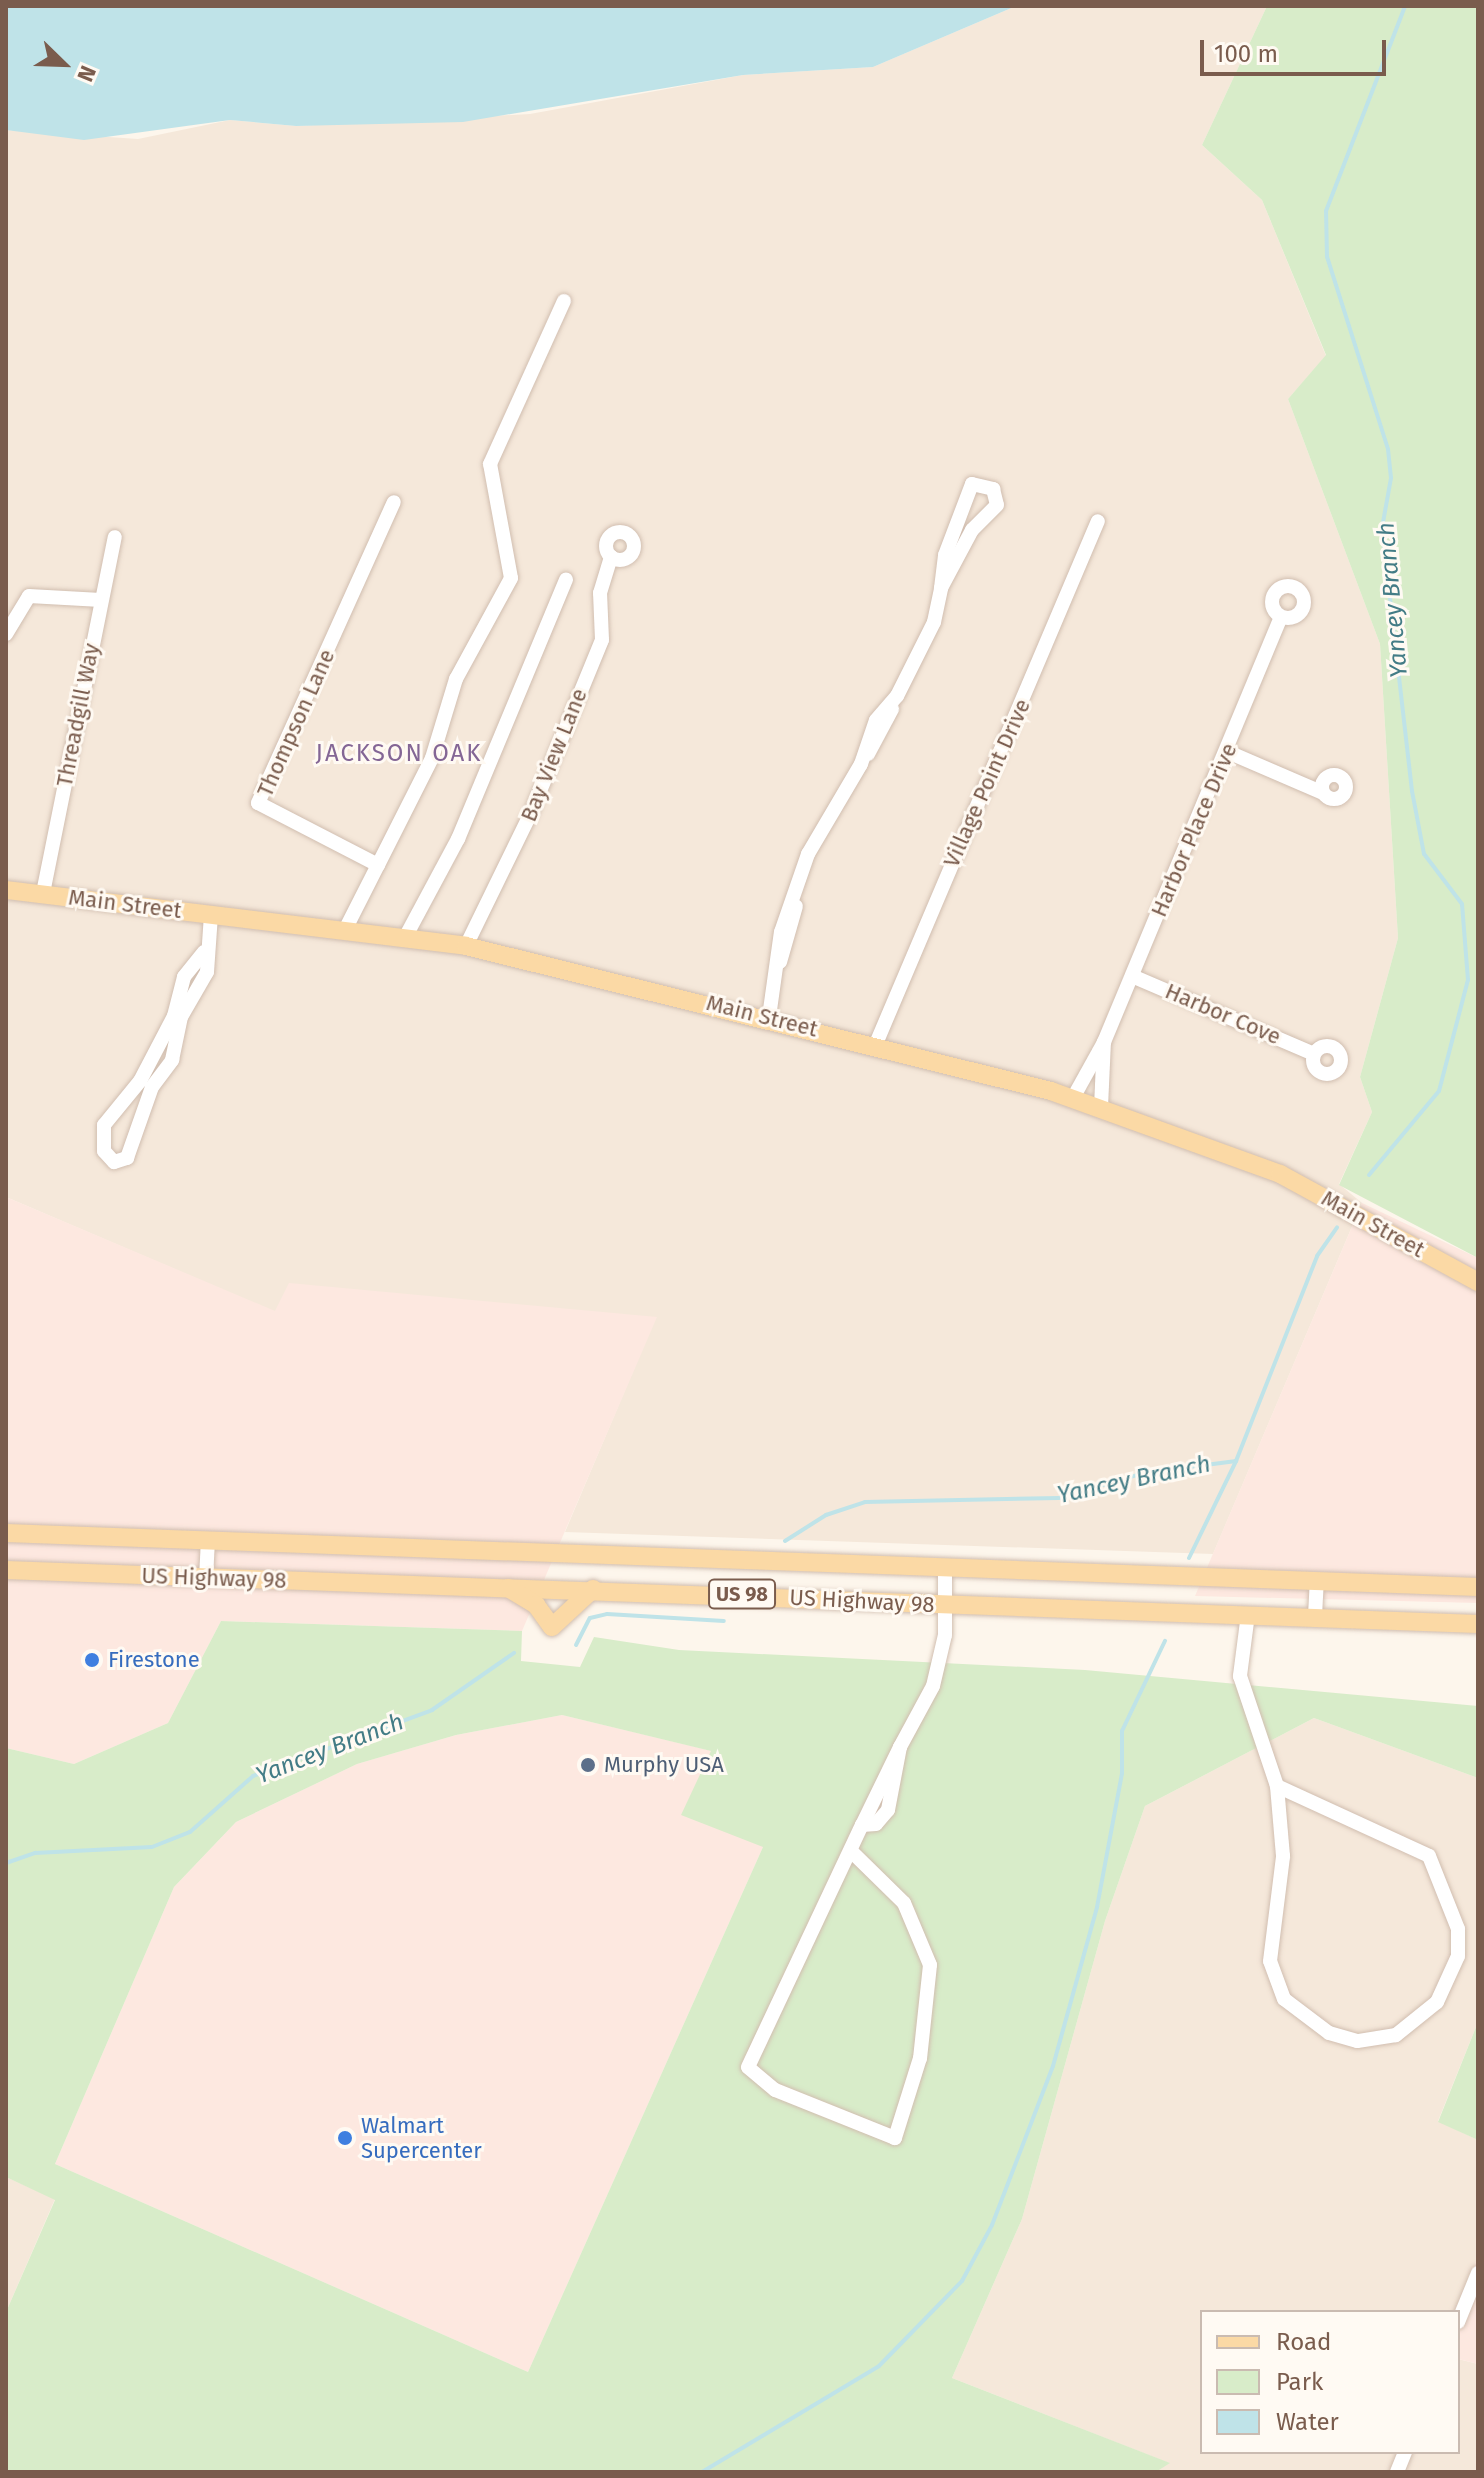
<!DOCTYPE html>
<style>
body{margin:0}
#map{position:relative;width:1484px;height:2478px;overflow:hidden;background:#fdf6ec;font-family:"Fira Sans",sans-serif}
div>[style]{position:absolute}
.residential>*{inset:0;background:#f5e8da}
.commercial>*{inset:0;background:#fde8e0}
.green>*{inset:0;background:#d8ecc9}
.water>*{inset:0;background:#bfe3e8}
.stream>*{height:4px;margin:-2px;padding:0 2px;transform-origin:2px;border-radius:2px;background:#bfe3e8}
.roads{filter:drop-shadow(0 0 2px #d1beb0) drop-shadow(0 0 2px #d1beb0)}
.minor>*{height:14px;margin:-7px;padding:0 7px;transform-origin:7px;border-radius:7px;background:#fff}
.minor>.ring{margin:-7px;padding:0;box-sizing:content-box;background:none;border:14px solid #fff;border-radius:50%}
.major>*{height:18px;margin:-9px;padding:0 9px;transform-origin:9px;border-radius:9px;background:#fbd9a5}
.dots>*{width:22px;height:22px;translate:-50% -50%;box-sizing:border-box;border:4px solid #fffaf3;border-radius:50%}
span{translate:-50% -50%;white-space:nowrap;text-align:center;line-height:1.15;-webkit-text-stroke:6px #fffaf3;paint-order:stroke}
.shield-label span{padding:2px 6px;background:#fffaf3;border:2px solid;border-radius:6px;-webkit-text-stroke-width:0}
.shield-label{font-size:20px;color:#7a5c4d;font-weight:700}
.street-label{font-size:22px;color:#7a5c4d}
.shop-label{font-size:22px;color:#366cbe}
.left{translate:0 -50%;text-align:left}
.service-label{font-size:22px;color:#4e5e75}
.water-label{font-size:24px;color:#437c86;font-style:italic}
.neighbourhood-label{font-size:24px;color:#846695;letter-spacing:2px}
.frame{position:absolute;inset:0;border:8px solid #7a5c4d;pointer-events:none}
.legend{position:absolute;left:1200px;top:2310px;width:260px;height:144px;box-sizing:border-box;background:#fffaf3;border:2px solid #cabbb1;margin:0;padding:10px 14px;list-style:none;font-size:24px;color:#7a5c4d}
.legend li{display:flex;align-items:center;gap:16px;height:40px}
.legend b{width:40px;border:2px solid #cabbb1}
.north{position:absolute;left:24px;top:24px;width:80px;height:80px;-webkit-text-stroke:6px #fffaf3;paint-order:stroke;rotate:113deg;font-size:22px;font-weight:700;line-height:32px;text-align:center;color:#7a5c4d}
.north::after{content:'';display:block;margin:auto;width:28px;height:36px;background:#7a5c4d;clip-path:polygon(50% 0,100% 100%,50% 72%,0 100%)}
.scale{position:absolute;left:1200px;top:40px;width:186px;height:36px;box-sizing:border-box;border:4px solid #7a5c4d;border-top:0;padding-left:10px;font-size:24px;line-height:28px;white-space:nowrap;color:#7a5c4d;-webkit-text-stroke:6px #fffaf3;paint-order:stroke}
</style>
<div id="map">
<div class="residential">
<div style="clip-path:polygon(1016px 6px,1267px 6px,1202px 145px,1262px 200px,1326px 356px,1288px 399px,1380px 644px,1398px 938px,1360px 1077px,1372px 1112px,1339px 1184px,1362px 1203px,1213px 1554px,565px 1532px,656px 1317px,275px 1312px,6px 1197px,6px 130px,138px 139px,230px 120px,296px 126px,530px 114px,743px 75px,873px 67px)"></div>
<div style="clip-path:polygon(1314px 1718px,1478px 1778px,1478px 2022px,1438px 2121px,1478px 2140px,1478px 2257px,1455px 2312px,1202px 2312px,1202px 2452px,1458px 2452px,1458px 2359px,1478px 2364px,1478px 2472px,1156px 2472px,1169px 2463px,952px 2378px,1022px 2219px,1105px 1921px,1145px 1806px)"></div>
<div style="clip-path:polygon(6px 2177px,55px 2199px,6px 2312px)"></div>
</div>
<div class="commercial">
<div style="clip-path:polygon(6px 1197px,275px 1311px,289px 1283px,657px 1317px,522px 1631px,221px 1621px,168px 1723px,74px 1764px,6px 1748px)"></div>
<div style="clip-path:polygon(1362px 1203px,1478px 1258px,1478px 1603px,1195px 1596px)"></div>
<div style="clip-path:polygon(562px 1715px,712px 1751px,763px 1847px,528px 2372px,55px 2164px,174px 1887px,236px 1822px,357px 1764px,456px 1735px)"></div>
<div style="clip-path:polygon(1478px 2257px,1478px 2364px,1458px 2359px,1455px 2312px)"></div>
</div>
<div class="green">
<div style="clip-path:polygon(1267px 6px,1478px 6px,1478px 1258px,1339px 1185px,1372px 1112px,1360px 1077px,1398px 938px,1380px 644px,1288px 399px,1326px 355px,1262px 200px,1202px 145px)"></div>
<div style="clip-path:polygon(evenodd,221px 1621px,522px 1631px,521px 1661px,580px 1667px,594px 1637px,679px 1650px,1085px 1670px,1478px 1706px,1478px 1778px,1314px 1718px,1145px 1806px,1105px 1921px,1022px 2219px,952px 2378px,1170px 2463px,1156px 2472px,6px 2472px,6px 2312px,55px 2200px,6px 2177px,6px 1748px,74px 1764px,168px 1723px,221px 1621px,562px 1715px,711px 1751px,681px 1815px,763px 1847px,528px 2372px,55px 2164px,174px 1887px,236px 1822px,357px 1764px,456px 1735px,562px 1715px)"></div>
<div style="clip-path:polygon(1478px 2022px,1478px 2140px,1438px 2122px)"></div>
</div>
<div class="water">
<div style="clip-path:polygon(6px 6px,1016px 6px,873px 67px,743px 75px,463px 122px,296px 126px,230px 120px,84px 140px,6px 130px)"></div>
</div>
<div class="stream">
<div style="left:1369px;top:1175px;width:109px;rotate:-50.2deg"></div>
<div style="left:1439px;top:1091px;width:115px;rotate:-75.4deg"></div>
<div style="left:1468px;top:980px;width:76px;rotate:-94.5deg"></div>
<div style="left:1462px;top:904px;width:63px;rotate:-127.2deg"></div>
<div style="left:1424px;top:854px;width:64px;rotate:-100.8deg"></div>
<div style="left:1412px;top:791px;width:265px;rotate:-96.5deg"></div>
<div style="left:1382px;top:528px;width:51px;rotate:-79.8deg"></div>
<div style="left:1391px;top:478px;width:29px;rotate:-96deg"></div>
<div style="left:1388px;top:449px;width:201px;rotate:-107.6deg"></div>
<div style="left:1327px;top:257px;width:46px;rotate:-91.2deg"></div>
<div style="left:1326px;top:211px;width:220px;rotate:-68.9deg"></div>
<div style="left:785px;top:1541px;width:49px;rotate:-32.4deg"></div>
<div style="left:826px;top:1515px;width:41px;rotate:-18.4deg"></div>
<div style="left:865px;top:1502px;width:194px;rotate:-1.2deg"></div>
<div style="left:1059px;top:1498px;width:89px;rotate:-16.4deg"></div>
<div style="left:1144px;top:1473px;width:93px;rotate:-7.4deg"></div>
<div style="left:1236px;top:1461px;width:220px;rotate:-68.4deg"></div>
<div style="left:1317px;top:1256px;width:35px;rotate:-55deg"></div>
<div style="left:1189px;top:1558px;width:108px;rotate:-64.1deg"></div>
<div style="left:576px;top:1645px;width:30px;rotate:-63deg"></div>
<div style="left:590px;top:1618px;width:17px;rotate:-13deg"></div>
<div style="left:607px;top:1614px;width:117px;rotate:3.4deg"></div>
<div style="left:6px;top:1863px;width:31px;rotate:-19deg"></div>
<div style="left:35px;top:1853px;width:117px;rotate:-2.9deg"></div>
<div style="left:152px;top:1847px;width:41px;rotate:-21.5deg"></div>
<div style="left:190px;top:1832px;width:84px;rotate:-41.6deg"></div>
<div style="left:253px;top:1776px;width:191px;rotate:-20.2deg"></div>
<div style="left:432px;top:1710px;width:100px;rotate:-34.8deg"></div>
<div style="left:702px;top:2472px;width:206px;rotate:-30.9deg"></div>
<div style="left:879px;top:2366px;width:119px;rotate:-45.7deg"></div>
<div style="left:962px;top:2281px;width:64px;rotate:-61.8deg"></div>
<div style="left:992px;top:2225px;width:170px;rotate:-69deg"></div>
<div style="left:1053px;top:2066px;width:165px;rotate:-74.5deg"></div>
<div style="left:1097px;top:1907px;width:136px;rotate:-79.4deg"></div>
<div style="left:1122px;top:1773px;width:42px;rotate:-90deg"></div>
<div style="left:1122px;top:1731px;width:100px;rotate:-64.5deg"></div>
</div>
<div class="roads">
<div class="minor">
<div style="left:972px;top:484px;width:22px;rotate:13deg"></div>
<div style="left:993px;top:489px;width:16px;rotate:76deg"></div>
<div style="left:997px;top:505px;width:35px;rotate:135deg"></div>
<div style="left:972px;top:530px;width:66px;rotate:118.1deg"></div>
<div style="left:941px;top:588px;width:33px;rotate:-83deg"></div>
<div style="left:945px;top:555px;width:76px;rotate:-69.2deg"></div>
<div class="ring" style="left:606px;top:532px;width:14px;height:14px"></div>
<div class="ring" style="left:1272px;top:586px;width:18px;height:18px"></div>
<div style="left:6px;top:634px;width:44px;rotate:-58.8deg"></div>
<div style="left:29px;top:596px;width:72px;rotate:3.2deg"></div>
<div style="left:1228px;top:752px;width:103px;rotate:23.3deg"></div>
<div style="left:868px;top:754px;width:51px;rotate:-61.9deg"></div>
<div class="ring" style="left:1322px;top:775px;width:10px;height:10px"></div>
<div style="left:378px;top:865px;width:120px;rotate:-63.2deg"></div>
<div style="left:432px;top:758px;width:83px;rotate:-73.1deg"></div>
<div style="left:456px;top:679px;width:115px;rotate:-61.4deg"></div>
<div style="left:511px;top:578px;width:116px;rotate:-100.4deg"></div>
<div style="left:490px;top:464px;width:179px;rotate:-65.6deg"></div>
<div style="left:43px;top:893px;width:363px;rotate:-78.6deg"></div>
<div style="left:347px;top:926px;width:68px;rotate:-63.1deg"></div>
<div style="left:378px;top:865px;width:135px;rotate:-152.7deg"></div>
<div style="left:258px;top:803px;width:330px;rotate:-65.7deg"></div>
<div style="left:407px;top:934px;width:108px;rotate:-61.8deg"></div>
<div style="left:458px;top:839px;width:281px;rotate:-67.4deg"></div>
<div style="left:466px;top:946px;width:148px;rotate:-64deg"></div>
<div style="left:531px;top:813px;width:187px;rotate:-67.7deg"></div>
<div style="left:602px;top:640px;width:47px;rotate:-92.4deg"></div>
<div style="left:600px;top:593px;width:38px;rotate:-73deg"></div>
<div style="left:204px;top:952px;width:32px;rotate:129deg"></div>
<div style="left:184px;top:977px;width:40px;rotate:104.4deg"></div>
<div style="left:174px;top:1016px;width:73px;rotate:117.6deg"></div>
<div style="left:140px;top:1081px;width:57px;rotate:129.3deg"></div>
<div style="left:104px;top:1125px;width:26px;rotate:90deg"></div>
<div style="left:104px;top:1151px;width:15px;rotate:48deg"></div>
<div style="left:114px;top:1162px;width:14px;rotate:-17deg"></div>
<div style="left:127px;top:1158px;width:75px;rotate:-70.6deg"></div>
<div style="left:152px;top:1087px;width:34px;rotate:-53deg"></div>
<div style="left:172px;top:1060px;width:44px;rotate:-78.2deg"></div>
<div style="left:181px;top:1017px;width:52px;rotate:-60deg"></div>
<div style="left:207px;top:972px;width:57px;rotate:-86deg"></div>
<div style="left:780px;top:962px;width:58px;rotate:-74.1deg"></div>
<div style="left:1132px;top:976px;width:198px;rotate:23.2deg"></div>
<div style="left:769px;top:1017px;width:86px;rotate:-82deg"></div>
<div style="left:781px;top:932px;width:83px;rotate:-70.9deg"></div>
<div style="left:808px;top:854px;width:104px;rotate:-59.5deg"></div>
<div style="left:861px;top:764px;width:46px;rotate:-71.2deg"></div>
<div style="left:876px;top:720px;width:32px;rotate:-49deg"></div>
<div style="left:897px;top:696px;width:83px;rotate:-63.4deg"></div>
<div style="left:934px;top:622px;width:35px;rotate:-78deg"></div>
<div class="ring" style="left:1313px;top:1046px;width:14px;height:14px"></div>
<div style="left:875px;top:1046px;width:570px;rotate:-66.99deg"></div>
<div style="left:1073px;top:1098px;width:64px;rotate:-61deg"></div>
<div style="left:1104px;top:1042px;width:460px;rotate:-67.4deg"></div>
<div style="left:1101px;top:1107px;width:65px;rotate:-87.4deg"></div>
<div style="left:206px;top:1578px;width:37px;rotate:-87deg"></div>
<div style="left:1248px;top:1614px;width:63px;rotate:97.4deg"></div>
<div style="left:1240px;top:1676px;width:116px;rotate:71.4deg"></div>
<div style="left:1315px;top:1616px;width:34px;rotate:-87deg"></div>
<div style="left:900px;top:1747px;width:69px;rotate:-61.6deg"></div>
<div style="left:933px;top:1686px;width:52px;rotate:-76.8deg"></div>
<div style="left:945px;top:1635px;width:64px;rotate:-90deg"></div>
<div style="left:900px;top:1747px;width:64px;rotate:100.8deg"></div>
<div style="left:888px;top:1810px;width:18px;rotate:131deg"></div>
<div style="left:876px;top:1824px;width:14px;rotate:176deg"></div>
<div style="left:862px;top:1825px;width:87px;rotate:-64deg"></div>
<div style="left:1277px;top:1786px;width:167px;rotate:24.7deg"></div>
<div style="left:1429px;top:1856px;width:79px;rotate:68.3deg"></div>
<div style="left:1458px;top:1929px;width:27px;rotate:90deg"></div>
<div style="left:1458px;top:1956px;width:51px;rotate:114.5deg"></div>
<div style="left:1437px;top:2002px;width:53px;rotate:141.2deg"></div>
<div style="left:1396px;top:2035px;width:39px;rotate:171deg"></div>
<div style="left:1357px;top:2041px;width:29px;rotate:-164deg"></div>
<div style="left:1329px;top:2033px;width:56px;rotate:-142.9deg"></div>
<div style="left:1284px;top:1999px;width:40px;rotate:-110.2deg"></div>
<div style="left:1270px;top:1961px;width:106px;rotate:-82.9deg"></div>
<div style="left:1283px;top:1856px;width:70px;rotate:-94.9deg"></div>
<div style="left:851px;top:1851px;width:74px;rotate:44.5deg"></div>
<div style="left:904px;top:1903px;width:67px;rotate:67.2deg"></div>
<div style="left:930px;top:1965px;width:94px;rotate:96.1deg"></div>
<div style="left:920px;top:2058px;width:84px;rotate:107.4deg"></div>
<div style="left:895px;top:2138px;width:129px;rotate:-158.2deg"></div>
<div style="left:775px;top:2090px;width:35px;rotate:-140deg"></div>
<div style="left:748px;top:2067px;width:268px;rotate:-64.8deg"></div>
<div style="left:1458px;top:2322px;width:53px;rotate:-67.8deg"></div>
<div style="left:1397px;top:2472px;width:22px;rotate:-68deg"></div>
</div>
<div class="major">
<div style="left:6px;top:890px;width:463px;rotate:6.9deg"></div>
<div style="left:466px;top:946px;width:603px;rotate:13.92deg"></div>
<div style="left:1051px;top:1091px;width:244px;rotate:19.9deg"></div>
<div style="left:1280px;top:1174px;width:226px;rotate:28.6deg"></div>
<div style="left:6px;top:1533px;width:1473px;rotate:2.1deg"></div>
<div style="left:6px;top:1570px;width:1473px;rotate:2.1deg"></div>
<div style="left:508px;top:1588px;width:33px;rotate:31deg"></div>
<div style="left:536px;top:1605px;width:27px;rotate:54deg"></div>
<div style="left:552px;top:1627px;width:56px;rotate:-42.8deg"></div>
</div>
</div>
<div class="dots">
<div style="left:92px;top:1660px;background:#3f7fe0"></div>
<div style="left:588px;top:1765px;background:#5c6f8a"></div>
<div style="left:345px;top:2138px;background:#3f7fe0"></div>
</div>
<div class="shield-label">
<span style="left:742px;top:1594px">US 98</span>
</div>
<div class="street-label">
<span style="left:78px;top:715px;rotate:-79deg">Threadgill Way</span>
<span style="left:296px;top:723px;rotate:-66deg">Thompson Lane</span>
<span style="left:554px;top:755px;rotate:-68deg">Bay View Lane</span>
<span style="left:987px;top:783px;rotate:-66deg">Village Point Drive</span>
<span style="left:1194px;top:830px;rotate:-67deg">Harbor Place Drive</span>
<span style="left:125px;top:904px;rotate:7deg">Main Street</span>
<span style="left:1223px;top:1014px;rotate:23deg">Harbor Cove</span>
<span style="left:762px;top:1016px;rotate:14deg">Main Street</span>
<span style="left:1373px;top:1224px;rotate:29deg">Main Street</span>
<span style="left:214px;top:1578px;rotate:2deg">US Highway 98</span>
<span style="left:862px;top:1601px;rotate:3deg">US Highway 98</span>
</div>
<div class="shop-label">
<span class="left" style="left:108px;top:1660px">Firestone</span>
<span class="left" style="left:361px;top:2138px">Walmart<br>Supercenter</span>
</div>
<div class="service-label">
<span class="left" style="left:604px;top:1765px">Murphy USA</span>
</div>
<div class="water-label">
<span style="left:1393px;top:600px;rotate:-95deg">Yancey Branch</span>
<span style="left:1134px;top:1480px;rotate:-12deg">Yancey Branch</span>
<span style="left:330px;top:1749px;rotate:-21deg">Yancey Branch</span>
</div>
<div class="neighbourhood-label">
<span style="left:399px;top:754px">JACKSON OAK</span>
</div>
<div class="frame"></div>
<ul class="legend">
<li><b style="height:10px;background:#fbd9a5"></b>Road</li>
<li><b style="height:22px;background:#d8ecc9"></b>Park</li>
<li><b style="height:22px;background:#bfe3e8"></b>Water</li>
</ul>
<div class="north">N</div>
<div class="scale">100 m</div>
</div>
